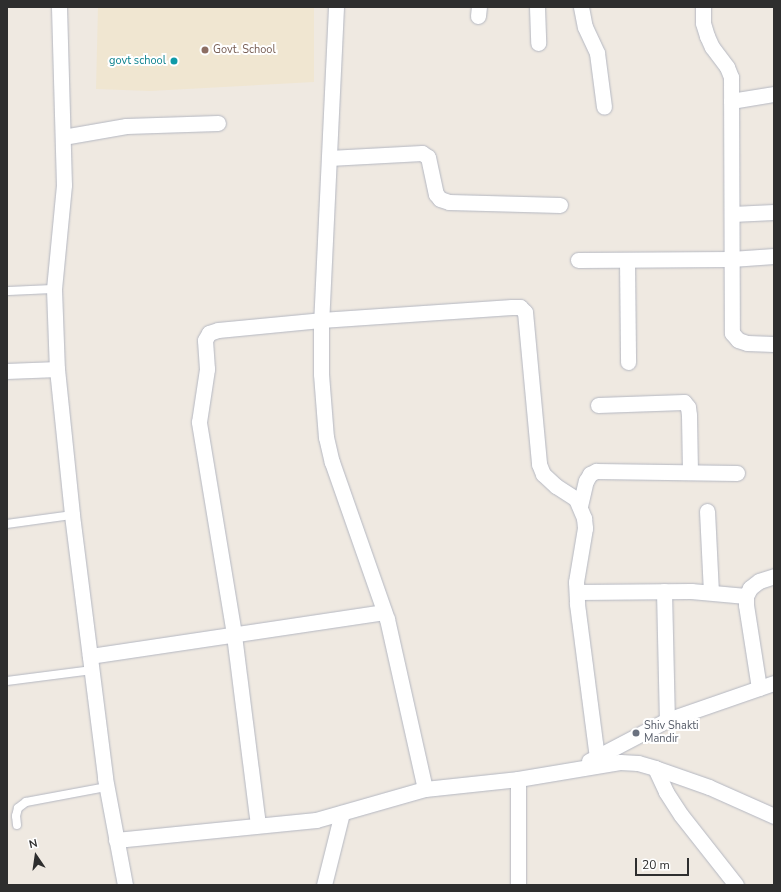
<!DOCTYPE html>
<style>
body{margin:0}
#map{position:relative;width:781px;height:892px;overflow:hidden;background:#efe9e1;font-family:"Nunito Sans",sans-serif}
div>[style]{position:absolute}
.education>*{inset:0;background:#f0e6d1}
.roads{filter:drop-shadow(0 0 1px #b4b7c1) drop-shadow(0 0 1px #b4b7c1)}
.lane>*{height:8px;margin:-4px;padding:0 4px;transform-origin:4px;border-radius:4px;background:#fff}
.street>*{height:15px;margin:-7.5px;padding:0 7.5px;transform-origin:7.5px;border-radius:7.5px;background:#fff}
.dots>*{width:11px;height:11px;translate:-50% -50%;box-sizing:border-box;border:2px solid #fff;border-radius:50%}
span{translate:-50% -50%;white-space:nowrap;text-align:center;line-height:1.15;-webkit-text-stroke:4px #fff;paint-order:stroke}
.education-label{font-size:11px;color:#785e54}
.left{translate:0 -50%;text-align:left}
.culture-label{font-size:11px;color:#0d838f}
.right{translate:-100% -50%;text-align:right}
.worship-label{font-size:11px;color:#5b616d}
.frame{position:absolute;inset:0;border:8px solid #2e2e2e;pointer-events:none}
.north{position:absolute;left:16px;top:836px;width:40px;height:40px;-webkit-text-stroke:3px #fff;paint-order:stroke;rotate:347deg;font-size:11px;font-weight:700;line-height:16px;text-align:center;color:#2e2e2e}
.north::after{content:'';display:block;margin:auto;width:14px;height:18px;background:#2e2e2e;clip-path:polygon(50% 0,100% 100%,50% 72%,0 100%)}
.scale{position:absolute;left:635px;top:858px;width:54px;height:18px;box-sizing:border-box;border:2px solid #2e2e2e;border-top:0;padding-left:5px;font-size:12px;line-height:14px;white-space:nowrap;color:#2e2e2e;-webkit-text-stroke:3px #fff;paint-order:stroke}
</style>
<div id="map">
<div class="education">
<div style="clip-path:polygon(98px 7px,314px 7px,314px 82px,150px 91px,96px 89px)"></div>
</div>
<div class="roads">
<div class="lane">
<div style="left:7px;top:291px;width:47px;rotate:-2.4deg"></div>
<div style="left:7px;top:524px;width:66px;rotate:-7.9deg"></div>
<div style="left:7px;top:681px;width:86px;rotate:-7.4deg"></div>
<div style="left:17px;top:825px;width:9px;rotate:-96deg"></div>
<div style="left:16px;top:816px;width:8px;rotate:-76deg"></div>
<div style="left:18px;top:808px;width:10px;rotate:-37deg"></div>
<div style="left:26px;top:802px;width:81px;rotate:-10.6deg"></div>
</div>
<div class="street">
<div style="left:59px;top:7px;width:178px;rotate:88.4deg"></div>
<div style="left:64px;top:185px;width:104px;rotate:95.5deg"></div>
<div style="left:54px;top:289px;width:80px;rotate:87.9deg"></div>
<div style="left:57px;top:369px;width:147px;rotate:84.1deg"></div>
<div style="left:72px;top:515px;width:265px;rotate:82.8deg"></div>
<div style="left:105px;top:778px;width:109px;rotate:79.4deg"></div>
<div style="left:336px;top:7px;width:313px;rotate:92.7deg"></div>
<div style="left:321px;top:320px;width:54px;rotate:90deg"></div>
<div style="left:321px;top:374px;width:63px;rotate:85.5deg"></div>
<div style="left:326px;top:437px;width:26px;rotate:77deg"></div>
<div style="left:332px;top:462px;width:166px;rotate:70.7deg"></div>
<div style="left:387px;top:619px;width:174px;rotate:77.4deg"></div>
<div style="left:537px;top:7px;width:36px;rotate:88deg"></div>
<div style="left:581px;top:7px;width:20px;rotate:79deg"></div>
<div style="left:585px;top:27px;width:29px;rotate:65deg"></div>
<div style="left:597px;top:53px;width:54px;rotate:82.6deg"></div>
<div style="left:703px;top:7px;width:16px;rotate:90deg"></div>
<div style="left:703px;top:23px;width:14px;rotate:73deg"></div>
<div style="left:707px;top:36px;width:12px;rotate:66deg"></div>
<div style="left:712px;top:47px;width:25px;rotate:53deg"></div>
<div style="left:727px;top:67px;width:11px;rotate:68deg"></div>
<div style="left:731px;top:77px;width:256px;rotate:89.8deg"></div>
<div style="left:732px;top:333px;width:9px;rotate:49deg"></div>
<div style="left:738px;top:340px;width:9px;rotate:18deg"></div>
<div style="left:747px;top:343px;width:27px;rotate:2deg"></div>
<div style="left:478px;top:16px;width:9px;rotate:-84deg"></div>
<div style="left:731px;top:101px;width:44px;rotate:-9.2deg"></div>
<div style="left:63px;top:137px;width:64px;rotate:-9.9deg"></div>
<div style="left:126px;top:126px;width:92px;rotate:-1.9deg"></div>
<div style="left:329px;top:158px;width:93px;rotate:-3.1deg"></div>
<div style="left:422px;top:153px;width:7px;rotate:34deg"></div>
<div style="left:428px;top:157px;width:38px;rotate:78deg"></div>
<div style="left:436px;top:194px;width:6px;rotate:51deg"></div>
<div style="left:440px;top:199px;width:9px;rotate:18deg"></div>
<div style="left:449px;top:202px;width:111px;rotate:1.5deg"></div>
<div style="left:732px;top:214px;width:42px;rotate:-2.7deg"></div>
<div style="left:578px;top:260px;width:153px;rotate:-0.4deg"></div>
<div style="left:731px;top:259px;width:43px;rotate:-4deg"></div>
<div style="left:627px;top:260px;width:102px;rotate:89.4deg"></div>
<div style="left:7px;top:371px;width:50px;rotate:-2.3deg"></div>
<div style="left:598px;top:405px;width:86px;rotate:-2deg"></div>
<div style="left:684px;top:402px;width:6px;rotate:51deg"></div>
<div style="left:688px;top:407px;width:8px;rotate:83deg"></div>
<div style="left:689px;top:415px;width:57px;rotate:89deg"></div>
<div style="left:580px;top:506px;width:26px;rotate:-77deg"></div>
<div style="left:586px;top:481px;width:8px;rotate:-60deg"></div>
<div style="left:590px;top:474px;width:7px;rotate:-27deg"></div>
<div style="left:596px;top:471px;width:141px;rotate:0.8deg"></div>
<div style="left:707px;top:511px;width:81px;rotate:87.2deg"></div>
<div style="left:664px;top:591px;width:129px;rotate:88.7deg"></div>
<div style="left:577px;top:592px;width:114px;rotate:-0.5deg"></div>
<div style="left:691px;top:591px;width:55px;rotate:5.2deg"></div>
<div style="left:90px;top:656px;width:297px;rotate:-8.5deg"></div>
<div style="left:759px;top:688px;width:84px;rotate:-98.9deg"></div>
<div style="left:746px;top:605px;width:9px;rotate:-90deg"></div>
<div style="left:746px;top:596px;width:9px;rotate:-63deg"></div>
<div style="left:750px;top:588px;width:11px;rotate:-38deg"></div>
<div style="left:759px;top:581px;width:16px;rotate:-18deg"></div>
<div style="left:589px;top:761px;width:88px;rotate:-27.7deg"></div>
<div style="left:667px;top:720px;width:113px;rotate:-19.1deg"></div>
<div style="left:655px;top:768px;width:26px;rotate:65deg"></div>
<div style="left:666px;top:792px;width:27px;rotate:57deg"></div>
<div style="left:681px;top:815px;width:89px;rotate:51.8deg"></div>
<div style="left:518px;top:779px;width:106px;rotate:90deg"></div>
<div style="left:258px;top:825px;width:193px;rotate:-97.2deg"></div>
<div style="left:234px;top:634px;width:215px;rotate:-99.4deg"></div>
<div style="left:199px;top:422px;width:54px;rotate:-81.4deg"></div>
<div style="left:207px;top:369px;width:29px;rotate:-94deg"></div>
<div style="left:205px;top:340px;width:8px;rotate:-60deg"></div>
<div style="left:209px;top:333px;width:9px;rotate:-18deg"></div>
<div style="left:218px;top:330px;width:103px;rotate:-5.5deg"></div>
<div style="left:321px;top:320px;width:191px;rotate:-3.9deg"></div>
<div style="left:512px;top:307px;width:8px"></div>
<div style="left:520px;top:307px;width:7px;rotate:45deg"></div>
<div style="left:525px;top:312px;width:153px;rotate:84.7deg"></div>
<div style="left:539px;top:464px;width:11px;rotate:68deg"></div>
<div style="left:543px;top:474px;width:18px;rotate:43deg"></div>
<div style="left:556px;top:486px;width:24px;rotate:33deg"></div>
<div style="left:576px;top:499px;width:21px;rotate:67deg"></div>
<div style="left:584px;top:518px;width:10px;rotate:84deg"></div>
<div style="left:585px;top:528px;width:55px;rotate:99.5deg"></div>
<div style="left:576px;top:582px;width:22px;rotate:87deg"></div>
<div style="left:577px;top:604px;width:154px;rotate:82.6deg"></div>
<div style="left:116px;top:840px;width:201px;rotate:-5.7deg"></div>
<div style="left:316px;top:820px;width:113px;rotate:-15.9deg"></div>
<div style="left:425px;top:789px;width:94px;rotate:-6.1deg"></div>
<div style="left:518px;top:779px;width:103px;rotate:-9.5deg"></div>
<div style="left:620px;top:762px;width:18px;rotate:3deg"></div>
<div style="left:638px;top:763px;width:18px;rotate:16deg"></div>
<div style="left:655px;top:768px;width:57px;rotate:19.4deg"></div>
<div style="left:709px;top:787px;width:71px;rotate:24deg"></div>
<div style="left:324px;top:885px;width:74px;rotate:-76deg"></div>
</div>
</div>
<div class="dots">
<div style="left:205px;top:50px;background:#8d6e63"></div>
<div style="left:174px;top:61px;background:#0f9aa8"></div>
<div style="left:636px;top:733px;background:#6b7280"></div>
</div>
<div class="education-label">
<span class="left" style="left:213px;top:50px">Govt. School</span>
</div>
<div class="culture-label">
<span class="right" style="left:166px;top:61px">govt school</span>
</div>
<div class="worship-label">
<span class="left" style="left:644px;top:733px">Shiv Shakti<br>Mandir</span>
</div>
<div class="frame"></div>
<div class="north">N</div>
<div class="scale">20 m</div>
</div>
